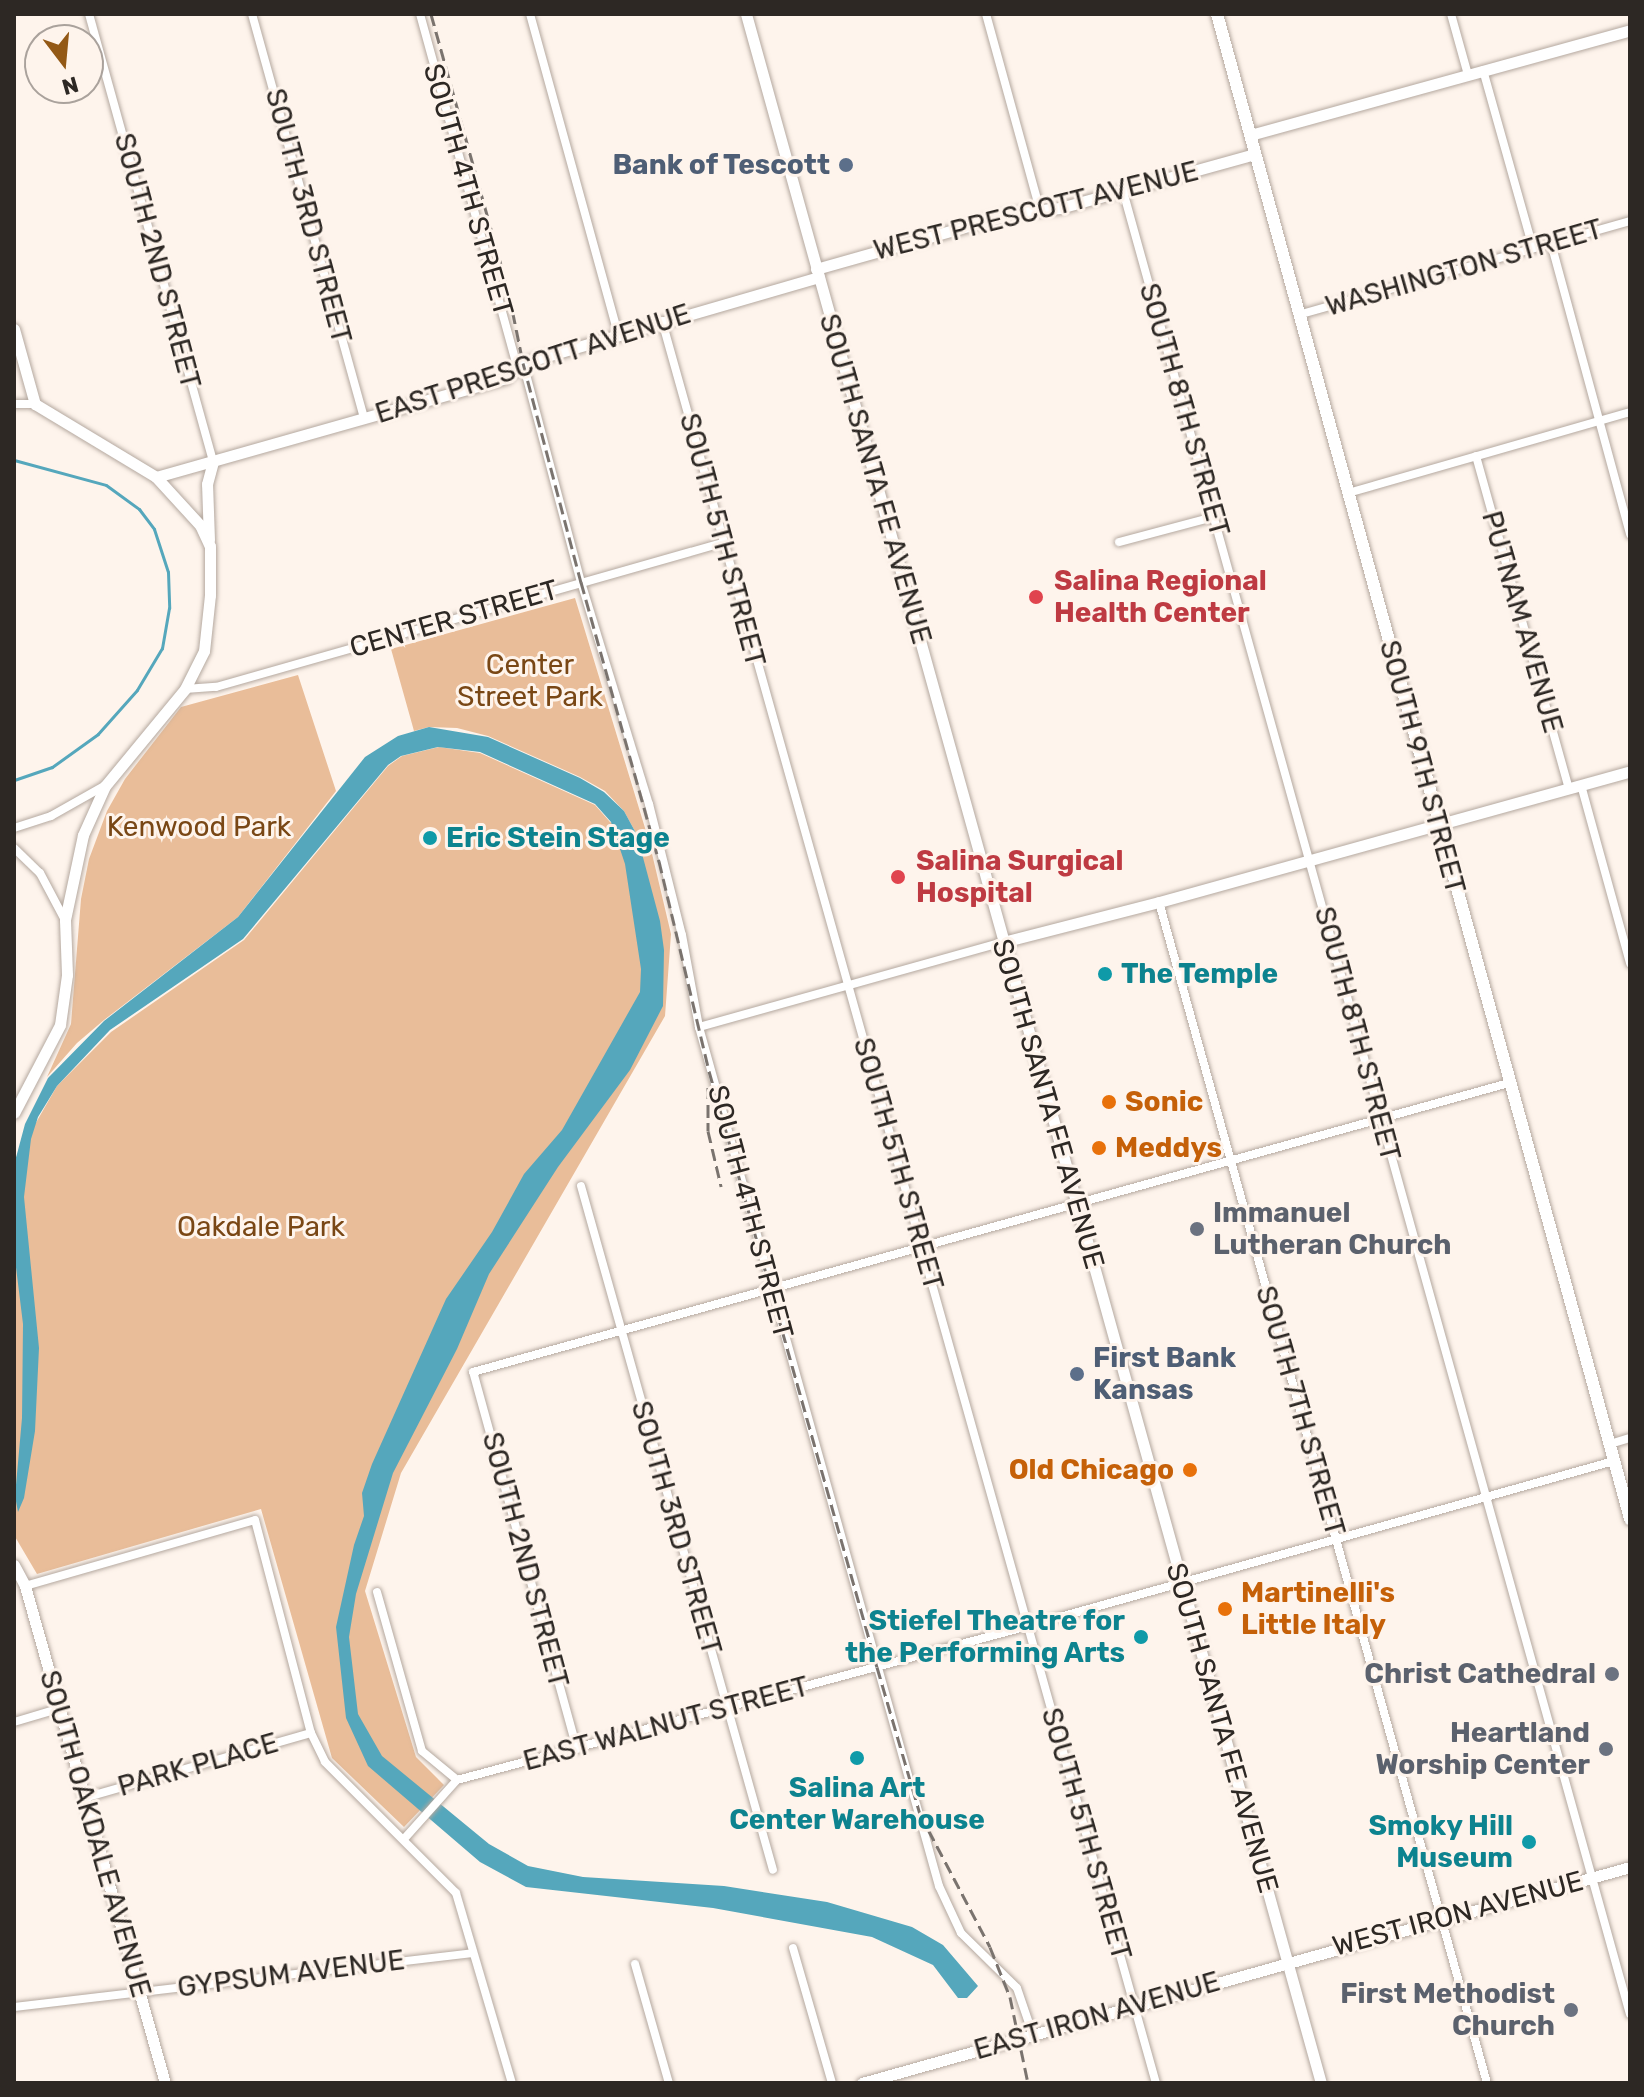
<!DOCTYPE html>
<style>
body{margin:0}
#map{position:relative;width:1644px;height:2097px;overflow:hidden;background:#fef4ec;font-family:Rubik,sans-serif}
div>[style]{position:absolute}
.green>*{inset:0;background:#e9bd99}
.water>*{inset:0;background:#55a7bc}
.stream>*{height:3px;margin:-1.5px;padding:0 1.5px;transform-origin:1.5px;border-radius:1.5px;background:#55a7bc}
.roads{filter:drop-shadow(0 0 2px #b4a89f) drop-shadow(0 0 2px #b4a89f)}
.street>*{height:8px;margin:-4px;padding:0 4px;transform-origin:4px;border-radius:4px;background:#fff}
.secondary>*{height:11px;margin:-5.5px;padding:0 5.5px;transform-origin:5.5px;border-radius:5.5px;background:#fff}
.primary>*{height:12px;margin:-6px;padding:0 6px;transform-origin:6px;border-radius:6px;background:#fff}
.rail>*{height:3px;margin-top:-1.5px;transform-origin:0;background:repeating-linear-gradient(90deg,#7a736e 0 12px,transparent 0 18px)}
.dots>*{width:22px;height:22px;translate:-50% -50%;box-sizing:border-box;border:4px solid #fef4ec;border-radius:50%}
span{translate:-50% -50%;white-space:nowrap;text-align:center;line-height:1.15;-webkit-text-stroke:6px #fef4ec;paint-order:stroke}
.service-label{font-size:28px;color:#4e5e75;font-weight:700}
.right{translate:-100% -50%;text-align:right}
.left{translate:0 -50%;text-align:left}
.street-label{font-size:28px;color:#2d2824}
.health-label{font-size:28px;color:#be3a42;font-weight:700}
.park-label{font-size:28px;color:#794715}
.culture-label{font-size:28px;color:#0d838f;font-weight:700}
.food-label{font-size:28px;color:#c56008;font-weight:700}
.worship-label{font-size:28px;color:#5b616d;font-weight:700}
.frame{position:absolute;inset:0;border:16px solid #2d2824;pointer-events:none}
.north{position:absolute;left:24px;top:24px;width:80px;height:80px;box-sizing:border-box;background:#fef4ec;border:2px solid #aaa29c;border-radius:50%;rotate:164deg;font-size:22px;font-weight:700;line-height:32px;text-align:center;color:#2d2824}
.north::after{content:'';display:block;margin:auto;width:28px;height:36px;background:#935916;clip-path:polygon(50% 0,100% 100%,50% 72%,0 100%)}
</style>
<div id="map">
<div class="green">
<div style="clip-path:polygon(575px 598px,649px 841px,671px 934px,665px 1016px,401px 1473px,365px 1591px,416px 1757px,444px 1785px,404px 1827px,332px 1758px,261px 1509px,37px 1574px,14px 1535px,14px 1161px,57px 1086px,111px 1032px,244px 940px,388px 766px,402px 756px,439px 747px,480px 753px,595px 805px,610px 822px,637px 835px,624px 811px,605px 791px,580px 777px,488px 736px,457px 728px,429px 727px,414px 731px,391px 649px)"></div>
<div style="clip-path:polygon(298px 675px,336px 791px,238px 917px,104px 1020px,77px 1043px,47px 1077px,71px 1024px,81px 899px,89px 859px,107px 811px,125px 779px,181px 707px)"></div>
</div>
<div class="water">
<div style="clip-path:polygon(429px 727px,488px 737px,580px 778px,604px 792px,624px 811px,637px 835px,660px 921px,664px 950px,663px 1006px,630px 1070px,558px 1167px,489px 1274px,457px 1349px,393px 1473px,356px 1594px,349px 1637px,358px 1714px,382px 1756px,489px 1844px,528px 1866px,583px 1877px,724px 1886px,827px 1902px,912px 1927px,943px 1945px,978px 1986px,967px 1998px,958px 1998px,933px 1965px,872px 1937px,713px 1908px,526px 1887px,480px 1862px,368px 1766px,346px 1718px,336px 1627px,354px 1545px,364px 1516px,362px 1493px,372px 1464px,446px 1299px,492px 1232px,524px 1174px,562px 1130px,640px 992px,641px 969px,625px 864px,611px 822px,595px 804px,480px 752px,438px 747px,401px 756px,388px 765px,243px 939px,110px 1030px,57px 1086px,38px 1117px,31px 1139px,24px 1197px,39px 1348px,35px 1431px,24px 1498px,18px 1512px,15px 1496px,22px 1418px,23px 1324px,14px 1251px,14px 1165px,25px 1124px,48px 1078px,104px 1021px,238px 917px,365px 757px,398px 736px)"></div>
</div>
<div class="stream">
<div style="left:14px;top:460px;width:95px;rotate:15.2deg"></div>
<div style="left:106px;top:485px;width:41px;rotate:36deg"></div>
<div style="left:139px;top:509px;width:25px;rotate:53deg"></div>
<div style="left:154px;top:529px;width:45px;rotate:72deg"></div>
<div style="left:168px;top:572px;width:36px;rotate:88deg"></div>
<div style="left:169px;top:608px;width:41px;rotate:99.9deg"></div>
<div style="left:162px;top:648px;width:49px;rotate:120.8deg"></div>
<div style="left:137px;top:690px;width:59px;rotate:131.6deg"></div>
<div style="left:98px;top:734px;width:57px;rotate:144.3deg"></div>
<div style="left:52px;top:767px;width:40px;rotate:161.1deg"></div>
</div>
<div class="roads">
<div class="street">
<div style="left:89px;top:14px;width:465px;rotate:74.5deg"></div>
<div style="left:252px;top:14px;width:419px;rotate:74.5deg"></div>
<div style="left:420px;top:14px;width:365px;rotate:74.6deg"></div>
<div style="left:530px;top:14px;width:332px;rotate:74.6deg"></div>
<div style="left:986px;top:14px;width:203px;rotate:74.6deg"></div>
<div style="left:1451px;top:14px;width:63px;rotate:74.4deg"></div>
<div style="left:1483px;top:70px;width:185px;rotate:74.3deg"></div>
<div style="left:1123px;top:191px;width:1892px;rotate:74.46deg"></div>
<div style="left:1551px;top:243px;width:302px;rotate:74.8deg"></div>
<div style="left:1298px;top:315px;width:345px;rotate:-15.8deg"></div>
<div style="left:662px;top:321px;width:1830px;rotate:74.34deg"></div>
<div style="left:523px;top:363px;width:227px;rotate:75.2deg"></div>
<div style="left:581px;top:582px;width:232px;rotate:73deg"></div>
<div style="left:649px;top:804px;width:135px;rotate:75.9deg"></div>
<div style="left:682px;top:935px;width:94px;rotate:79.5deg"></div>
<div style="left:699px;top:1027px;width:892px;rotate:74.39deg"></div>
<div style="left:939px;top:1886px;width:52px;rotate:64.9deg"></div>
<div style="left:961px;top:1933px;width:78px;rotate:44.5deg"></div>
<div style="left:1017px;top:1988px;width:50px;rotate:71.2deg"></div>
<div style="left:14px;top:404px;width:21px"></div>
<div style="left:1476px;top:456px;width:346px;rotate:74.4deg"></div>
<div style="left:1348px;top:493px;width:293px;rotate:-16deg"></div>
<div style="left:1119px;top:542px;width:97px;rotate:-14.9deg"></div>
<div style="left:185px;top:689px;width:31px;rotate:-4deg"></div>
<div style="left:216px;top:687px;width:526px;rotate:-15.89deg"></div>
<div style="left:1581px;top:785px;width:185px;rotate:74.6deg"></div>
<div style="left:14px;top:828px;width:39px;rotate:-18deg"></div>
<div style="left:51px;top:816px;width:61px;rotate:-29.5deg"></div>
<div style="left:14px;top:848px;width:36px;rotate:44deg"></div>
<div style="left:40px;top:873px;width:53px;rotate:62deg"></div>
<div style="left:1159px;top:902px;width:1226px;rotate:74.48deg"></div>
<div style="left:699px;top:1027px;width:316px;rotate:-15.6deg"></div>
<div style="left:581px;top:1186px;width:710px;rotate:74.32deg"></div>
<div style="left:1610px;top:1444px;width:21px;rotate:-17deg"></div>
<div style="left:25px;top:1586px;width:239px;rotate:-16deg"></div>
<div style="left:255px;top:1520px;width:220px;rotate:75.3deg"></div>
<div style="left:311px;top:1733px;width:32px;rotate:64deg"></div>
<div style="left:325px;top:1762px;width:185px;rotate:45deg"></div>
<div style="left:456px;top:1893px;width:198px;rotate:73.6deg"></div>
<div style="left:377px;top:1592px;width:165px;rotate:74.2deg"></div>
<div style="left:422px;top:1751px;width:45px;rotate:39.6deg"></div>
<div style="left:14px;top:1722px;width:46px;rotate:-16.5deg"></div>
<div style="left:577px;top:1749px;width:391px;rotate:-105.4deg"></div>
<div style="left:473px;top:1372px;width:1076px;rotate:-15.59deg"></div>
<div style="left:84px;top:1798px;width:236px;rotate:-16deg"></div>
<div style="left:404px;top:1839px;width:79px;rotate:-48.1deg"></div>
<div style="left:457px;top:1780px;width:591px;rotate:-15.09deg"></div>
<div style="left:1028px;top:1626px;width:609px;rotate:-15.73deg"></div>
<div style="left:793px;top:1948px;width:141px;rotate:73.9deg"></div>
<div style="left:635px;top:1964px;width:124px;rotate:74.1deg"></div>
<div style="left:14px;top:2007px;width:462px;rotate:-6.7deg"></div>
</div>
<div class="secondary">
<div style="left:746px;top:14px;width:2147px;rotate:74.47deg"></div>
<div style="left:1250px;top:135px;width:394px;rotate:-15.4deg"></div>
<div style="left:816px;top:269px;width:206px;rotate:-15.8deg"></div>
<div style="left:1014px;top:213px;width:46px;rotate:-6.2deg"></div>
<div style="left:1060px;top:208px;width:202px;rotate:-15.5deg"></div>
<div style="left:14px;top:329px;width:78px;rotate:74.4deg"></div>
<div style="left:35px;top:404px;width:141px;rotate:31.1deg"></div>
<div style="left:156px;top:477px;width:65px;rotate:47.5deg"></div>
<div style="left:200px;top:525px;width:23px;rotate:65deg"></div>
<div style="left:210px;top:546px;width:49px;rotate:90deg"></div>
<div style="left:210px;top:595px;width:56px;rotate:96.1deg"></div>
<div style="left:204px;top:651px;width:42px;rotate:116.6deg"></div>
<div style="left:185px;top:689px;width:126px;rotate:129.5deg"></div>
<div style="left:105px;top:786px;width:54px;rotate:114.2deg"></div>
<div style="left:83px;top:835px;width:87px;rotate:102deg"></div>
<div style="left:65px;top:920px;width:55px;rotate:87.9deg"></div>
<div style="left:67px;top:975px;width:50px;rotate:98deg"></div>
<div style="left:60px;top:1025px;width:99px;rotate:117.6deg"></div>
<div style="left:156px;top:477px;width:364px;rotate:-15.8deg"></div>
<div style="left:506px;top:378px;width:23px;rotate:-41deg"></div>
<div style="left:523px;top:363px;width:308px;rotate:-16.2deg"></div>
<div style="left:209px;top:540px;width:56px;rotate:-92deg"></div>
<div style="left:207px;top:484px;width:23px;rotate:-75deg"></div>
<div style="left:1003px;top:942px;width:161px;rotate:-14.4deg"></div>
<div style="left:1159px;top:902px;width:489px;rotate:-15.5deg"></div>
<div style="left:14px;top:1565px;width:24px;rotate:62deg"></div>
<div style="left:25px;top:1586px;width:516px;rotate:74.27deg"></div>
<div style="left:862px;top:2083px;width:798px;rotate:-15.71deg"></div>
</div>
<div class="primary">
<div style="left:1217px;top:14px;width:1561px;rotate:74.65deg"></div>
</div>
</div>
<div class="rail">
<div style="left:431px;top:14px;width:291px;rotate:74.4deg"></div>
<div style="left:509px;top:294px;width:70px;rotate:78.5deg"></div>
<div style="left:523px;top:363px;width:227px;rotate:75.2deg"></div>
<div style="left:581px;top:582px;width:290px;rotate:74.4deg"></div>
<div style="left:659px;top:861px;width:216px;rotate:76.6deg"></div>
<div style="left:709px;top:1071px;width:619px;rotate:74.26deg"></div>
<div style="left:877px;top:1667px;width:153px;rotate:73.7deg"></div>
<div style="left:920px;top:1814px;width:150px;rotate:62.2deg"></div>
<div style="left:990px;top:1947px;width:54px;rotate:68.2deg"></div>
<div style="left:1010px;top:1997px;width:88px;rotate:78.2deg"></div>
<div style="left:708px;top:1087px;width:44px;rotate:90deg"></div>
<div style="left:708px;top:1131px;width:57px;rotate:76.7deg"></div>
</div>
<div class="dots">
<div style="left:846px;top:165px;background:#5c6f8a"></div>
<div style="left:1036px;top:597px;background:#e0444e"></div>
<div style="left:430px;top:838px;background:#0f9aa8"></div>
<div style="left:898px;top:877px;background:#e0444e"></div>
<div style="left:1105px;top:974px;background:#0f9aa8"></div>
<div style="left:1109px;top:1102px;background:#e8710a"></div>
<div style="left:1099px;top:1148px;background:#e8710a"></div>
<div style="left:1197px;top:1229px;background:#6b7280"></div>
<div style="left:1077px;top:1374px;background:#5c6f8a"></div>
<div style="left:1190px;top:1470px;background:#e8710a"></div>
<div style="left:1225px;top:1609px;background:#e8710a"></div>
<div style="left:1141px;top:1637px;background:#0f9aa8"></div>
<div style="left:1612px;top:1674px;background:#6b7280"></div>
<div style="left:1606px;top:1749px;background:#6b7280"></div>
<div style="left:857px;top:1758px;background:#0f9aa8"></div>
<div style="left:1529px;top:1842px;background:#0f9aa8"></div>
<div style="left:1571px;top:2010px;background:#6b7280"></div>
</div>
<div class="service-label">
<span class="right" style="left:830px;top:165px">Bank of Tescott</span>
<span class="left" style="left:1093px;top:1374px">First Bank<br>Kansas</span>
</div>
<div class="street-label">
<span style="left:468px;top:190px;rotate:74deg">SOUTH 4TH STREET</span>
<span style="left:1036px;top:211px;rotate:-14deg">WEST PRESCOTT AVENUE</span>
<span style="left:308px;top:216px;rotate:75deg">SOUTH 3RD STREET</span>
<span style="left:157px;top:261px;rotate:75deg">SOUTH 2ND STREET</span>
<span style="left:1464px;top:268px;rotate:-16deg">WASHINGTON STREET</span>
<span style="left:533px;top:364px;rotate:-18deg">EAST PRESCOTT AVENUE</span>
<span style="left:1184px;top:410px;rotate:74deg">SOUTH 8TH STREET</span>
<span style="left:875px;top:479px;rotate:74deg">SOUTH SANTA FE AVENUE</span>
<span style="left:722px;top:540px;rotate:75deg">SOUTH 5TH STREET</span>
<span style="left:454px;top:619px;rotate:-16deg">CENTER STREET</span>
<span style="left:1522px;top:622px;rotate:74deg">PUTNAM AVENUE</span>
<span style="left:1422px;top:767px;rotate:75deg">SOUTH 9TH STREET</span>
<span style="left:1357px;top:1034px;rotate:75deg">SOUTH 8TH STREET</span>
<span style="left:1048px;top:1104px;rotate:74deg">SOUTH SANTA FE AVENUE</span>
<span style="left:898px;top:1164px;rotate:74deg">SOUTH 5TH STREET</span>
<span style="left:750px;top:1212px;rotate:75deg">SOUTH 4TH STREET</span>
<span style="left:1300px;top:1411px;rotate:74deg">SOUTH 7TH STREET</span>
<span style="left:676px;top:1528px;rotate:74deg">SOUTH 3RD STREET</span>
<span style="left:525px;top:1560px;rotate:75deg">SOUTH 2ND STREET</span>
<span style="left:666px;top:1724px;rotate:-15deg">EAST WALNUT STREET</span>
<span style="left:1222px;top:1728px;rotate:74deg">SOUTH SANTA FE AVENUE</span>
<span style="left:198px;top:1765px;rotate:-16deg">PARK PLACE</span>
<span style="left:95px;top:1834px;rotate:74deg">SOUTH OAKDALE AVENUE</span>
<span style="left:1086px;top:1834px;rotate:74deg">SOUTH 5TH STREET</span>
<span style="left:1458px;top:1914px;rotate:-15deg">WEST IRON AVENUE</span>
<span style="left:291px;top:1974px;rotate:-7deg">GYPSUM AVENUE</span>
<span style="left:1097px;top:2016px;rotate:-16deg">EAST IRON AVENUE</span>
</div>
<div class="health-label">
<span class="left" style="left:1054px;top:597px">Salina Regional<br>Health Center</span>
<span class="left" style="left:916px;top:877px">Salina Surgical<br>Hospital</span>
</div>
<div class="park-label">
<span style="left:530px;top:681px">Center<br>Street Park</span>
<span style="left:199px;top:827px">Kenwood Park</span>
<span style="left:261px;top:1227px">Oakdale Park</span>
</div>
<div class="culture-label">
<span class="left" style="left:446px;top:838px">Eric Stein Stage</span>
<span class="left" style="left:1121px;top:974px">The Temple</span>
<span class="right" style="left:1125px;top:1637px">Stiefel Theatre for<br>the Performing Arts</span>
<span style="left:857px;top:1804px">Salina Art<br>Center Warehouse</span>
<span class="right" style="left:1513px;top:1842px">Smoky Hill<br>Museum</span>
</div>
<div class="food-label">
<span class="left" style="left:1125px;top:1102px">Sonic</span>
<span class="left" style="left:1115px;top:1148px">Meddys</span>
<span class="right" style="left:1174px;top:1470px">Old Chicago</span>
<span class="left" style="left:1241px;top:1609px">Martinelli's<br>Little Italy</span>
</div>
<div class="worship-label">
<span class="left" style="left:1213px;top:1229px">Immanuel<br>Lutheran Church</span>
<span class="right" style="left:1596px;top:1674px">Christ Cathedral</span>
<span class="right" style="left:1590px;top:1749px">Heartland<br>Worship Center</span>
<span class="right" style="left:1555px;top:2010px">First Methodist<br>Church</span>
</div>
<div class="frame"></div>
<div class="north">N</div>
</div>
